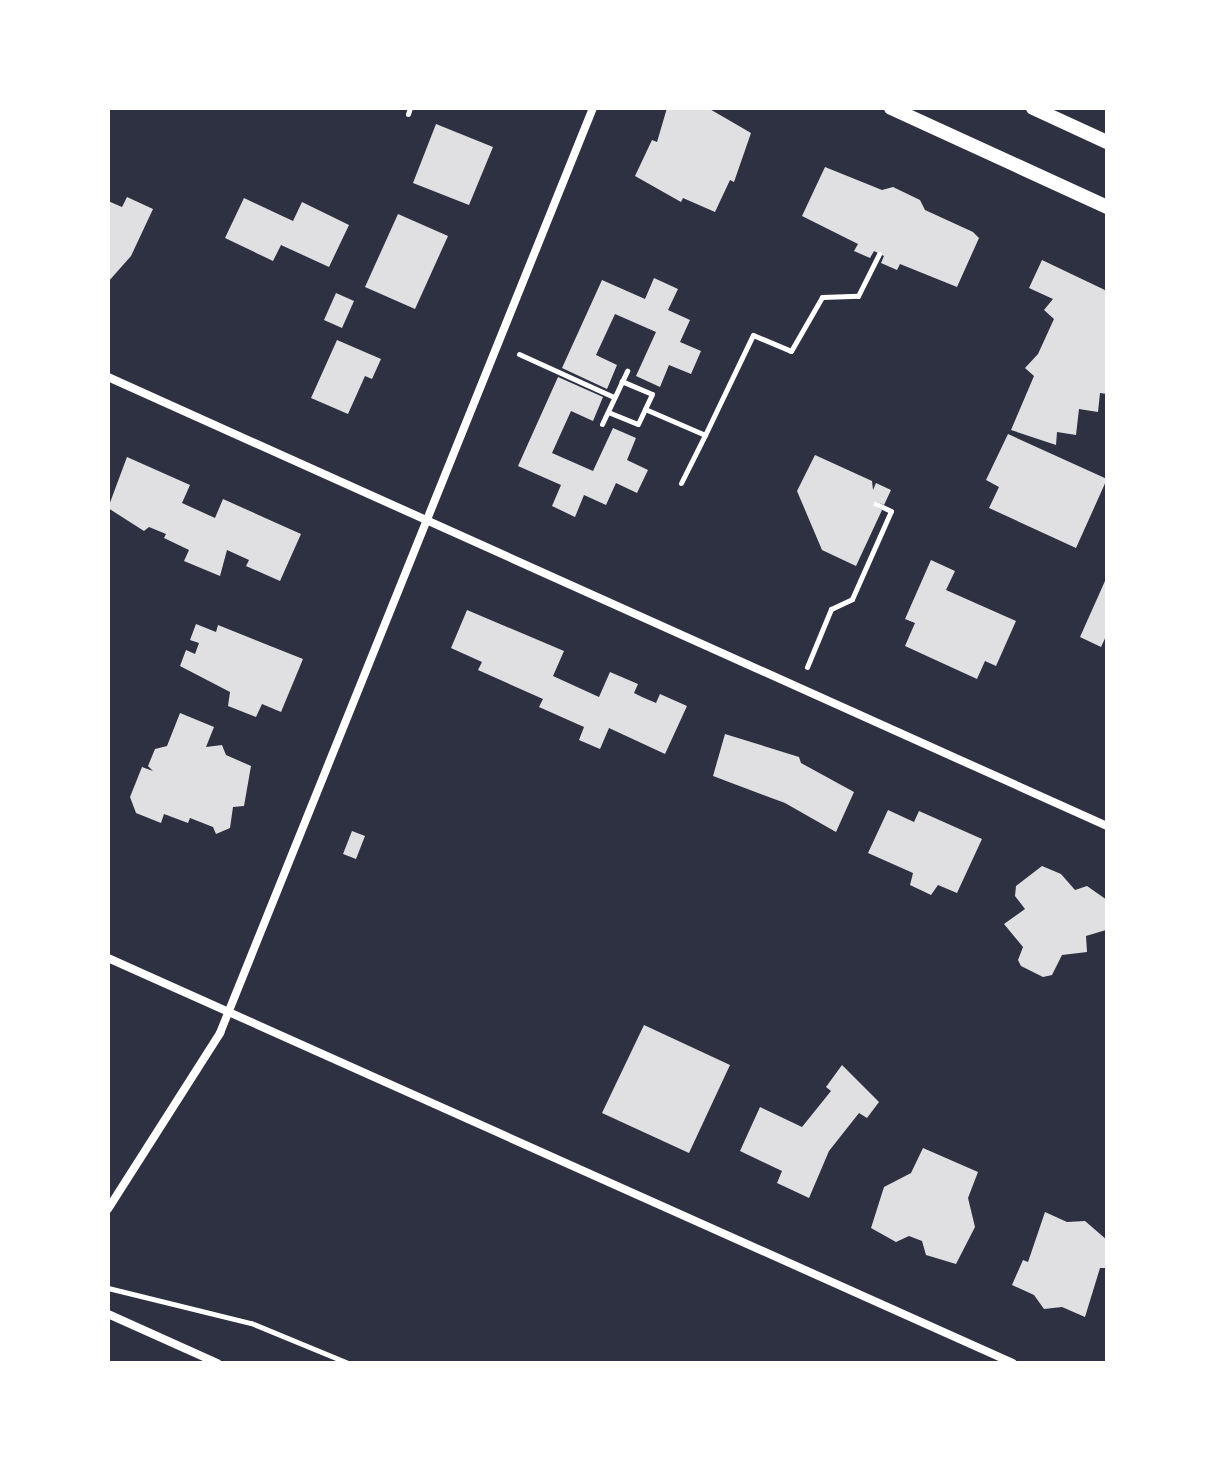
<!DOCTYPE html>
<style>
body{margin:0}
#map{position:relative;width:1215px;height:1471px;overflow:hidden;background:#2d3142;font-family:"Open Sans",sans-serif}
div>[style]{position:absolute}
.building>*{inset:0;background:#e0e0e3}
.path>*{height:5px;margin:-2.5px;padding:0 2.5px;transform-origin:2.5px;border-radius:2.5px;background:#fff}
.minor>*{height:8px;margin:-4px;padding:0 4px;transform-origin:4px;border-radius:4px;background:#fff}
.tertiary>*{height:14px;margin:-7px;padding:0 7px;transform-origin:7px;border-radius:7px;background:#fff}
span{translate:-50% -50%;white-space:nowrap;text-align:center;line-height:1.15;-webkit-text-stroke:8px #fff;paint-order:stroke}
.frame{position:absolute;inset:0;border:110px solid #fff;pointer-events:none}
</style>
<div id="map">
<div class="building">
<div style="clip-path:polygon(667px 108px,708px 108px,751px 133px,734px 182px,730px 180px,715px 212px,683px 198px,681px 202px,635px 176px,652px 140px,657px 142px)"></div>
<div style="clip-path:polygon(436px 124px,493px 147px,469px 205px,413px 183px)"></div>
<div style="clip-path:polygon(825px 167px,882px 190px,893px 187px,920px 200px,925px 210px,973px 232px,979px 238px,957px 287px,900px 264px,897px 270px,881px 263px,884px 256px,874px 251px,870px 258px,854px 251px,858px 244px,802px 216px)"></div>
<div style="clip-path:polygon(127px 197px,153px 209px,131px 256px,108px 282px,108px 201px,122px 207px)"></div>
<div style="clip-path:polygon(244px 198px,293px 221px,302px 202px,349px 225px,329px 267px,281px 245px,273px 261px,225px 238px)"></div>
<div style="clip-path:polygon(398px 214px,448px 236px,415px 309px,365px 287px)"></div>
<div style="clip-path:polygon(1042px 260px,1107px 291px,1107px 394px,1100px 393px,1098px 412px,1079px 409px,1076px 435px,1057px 432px,1056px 445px,1011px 430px,1034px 376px,1025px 368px,1038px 354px,1054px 319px,1044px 310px,1053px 299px,1029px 288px)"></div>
<div style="clip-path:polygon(654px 278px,678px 289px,668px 310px,690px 320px,680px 342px,701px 351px,691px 374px,669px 365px,660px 387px,636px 376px,656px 332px,615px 314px,596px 355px,617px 365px,607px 389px,562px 368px,602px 280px,645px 299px)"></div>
<div style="clip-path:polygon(336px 293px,354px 301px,342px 328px,324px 320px)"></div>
<div style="clip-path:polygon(337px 340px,381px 359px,372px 379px,365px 376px,348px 414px,311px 398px)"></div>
<div style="clip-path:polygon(558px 377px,603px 397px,593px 421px,571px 411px,552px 453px,593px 471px,613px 428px,636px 438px,627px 460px,648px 470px,637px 493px,616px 483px,606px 505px,584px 495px,575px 517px,552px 506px,561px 485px,518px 466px)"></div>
<div style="clip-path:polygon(1008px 434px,1107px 479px,1076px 548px,989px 508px,999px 487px,986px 480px)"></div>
<div style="clip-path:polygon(815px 455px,872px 481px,873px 490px,876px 483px,891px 490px,884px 505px,877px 502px,875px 506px,882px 510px,856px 566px,822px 550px,797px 491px)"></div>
<div style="clip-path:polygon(127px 457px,190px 485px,182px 503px,215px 518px,223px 499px,301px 534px,280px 581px,246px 566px,249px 560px,227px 550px,220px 576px,184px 561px,189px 550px,164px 538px,166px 534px,149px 527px,144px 531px,108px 508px)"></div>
<div style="clip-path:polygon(931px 560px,955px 571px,946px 590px,1016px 621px,996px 666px,985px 661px,977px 679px,905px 646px,915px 623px,905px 619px)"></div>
<div style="clip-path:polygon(1105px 581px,1107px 634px,1101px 647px,1080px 637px)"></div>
<div style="clip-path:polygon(467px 610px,564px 651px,553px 676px,599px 697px,610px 672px,638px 684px,634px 693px,642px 697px,656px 703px,660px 694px,687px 706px,665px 754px,609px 728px,600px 749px,579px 740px,584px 727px,539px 707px,543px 699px,478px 670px,482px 662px,451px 648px)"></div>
<div style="clip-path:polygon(196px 624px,216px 632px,218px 625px,303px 659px,281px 712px,262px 704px,256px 717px,228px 706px,230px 692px,180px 666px,186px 650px,195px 654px,199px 643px,190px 640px)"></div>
<div style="clip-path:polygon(180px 713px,214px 727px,206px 747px,222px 745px,226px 755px,251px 766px,244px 806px,233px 807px,230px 828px,216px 834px,213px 827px,190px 818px,188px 823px,164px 814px,161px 823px,136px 813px,130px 797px,142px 767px,153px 771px,148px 766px,155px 749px,167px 746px)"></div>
<div style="clip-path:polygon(725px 734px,799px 757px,801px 763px,854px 792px,836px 832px,785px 803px,713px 776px)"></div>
<div style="clip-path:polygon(888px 810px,914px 822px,919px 811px,982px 839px,957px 893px,938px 885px,931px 895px,910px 885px,913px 873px,868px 853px)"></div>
<div style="clip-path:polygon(352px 831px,365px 836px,356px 859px,343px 854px)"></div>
<div style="clip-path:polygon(1042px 866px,1061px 874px,1075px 890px,1087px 886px,1107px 900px,1106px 930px,1086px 936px,1087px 952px,1062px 955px,1052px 975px,1043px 977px,1021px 966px,1018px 960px,1023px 947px,1004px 924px,1025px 909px,1015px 896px,1016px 886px)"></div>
<div style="clip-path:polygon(644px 1025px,730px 1065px,689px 1153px,602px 1113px)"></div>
<div style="clip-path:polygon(842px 1065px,879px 1102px,867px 1118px,859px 1113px,829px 1151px,809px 1198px,777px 1183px,782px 1171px,740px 1151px,760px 1107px,802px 1127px,831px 1091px,826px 1087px)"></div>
<div style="clip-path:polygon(923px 1148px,978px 1172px,968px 1198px,975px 1227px,956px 1264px,926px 1255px,922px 1241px,909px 1236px,896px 1242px,871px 1228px,884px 1187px,911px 1173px)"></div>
<div style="clip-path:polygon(1045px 1212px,1067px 1222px,1085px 1221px,1107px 1240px,1107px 1268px,1100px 1268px,1085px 1317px,1062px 1307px,1044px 1309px,1034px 1295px,1012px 1285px,1023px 1260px,1028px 1262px)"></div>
</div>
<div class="path">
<div style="left:408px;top:114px;width:6px;rotate:-72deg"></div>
<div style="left:519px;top:354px;width:104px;rotate:24.4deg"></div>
<div style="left:645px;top:409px;width:65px;rotate:23.4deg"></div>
<div style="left:705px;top:435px;width:111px;rotate:-64.4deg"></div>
<div style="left:753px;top:335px;width:41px;rotate:22.8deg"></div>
<div style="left:791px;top:351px;width:62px;rotate:-60.1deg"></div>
<div style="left:822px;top:297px;width:36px;rotate:-2deg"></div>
<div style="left:858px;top:296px;width:47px;rotate:-63.4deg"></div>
<div style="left:608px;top:412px;width:32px;rotate:22deg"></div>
<div style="left:638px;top:424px;width:33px;rotate:-65deg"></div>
<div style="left:652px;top:394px;width:33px;rotate:-157deg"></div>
<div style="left:602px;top:424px;width:59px;rotate:-64.7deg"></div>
<div style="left:681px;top:483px;width:54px;rotate:-63.4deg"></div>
<div style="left:807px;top:667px;width:63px;rotate:-67.5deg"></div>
<div style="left:831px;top:609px;width:23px;rotate:-25deg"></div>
<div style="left:852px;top:599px;width:96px;rotate:-66.1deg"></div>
<div style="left:891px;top:511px;width:17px;rotate:-155deg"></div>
<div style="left:108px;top:1288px;width:147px;rotate:13.8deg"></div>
<div style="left:251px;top:1323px;width:105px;rotate:22.4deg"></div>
</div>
<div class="minor">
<div style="left:108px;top:377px;width:1095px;rotate:24.2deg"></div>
<div style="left:108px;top:958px;width:991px;rotate:24.11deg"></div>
<div style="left:108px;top:1209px;width:209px;rotate:-57.5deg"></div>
<div style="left:220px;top:1033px;width:997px;rotate:-68.04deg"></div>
<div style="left:108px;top:1314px;width:120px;rotate:24.2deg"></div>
</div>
<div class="tertiary">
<div style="left:891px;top:108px;width:238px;rotate:24.6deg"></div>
<div style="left:1033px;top:108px;width:81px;rotate:24.7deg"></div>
</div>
<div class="frame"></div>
</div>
